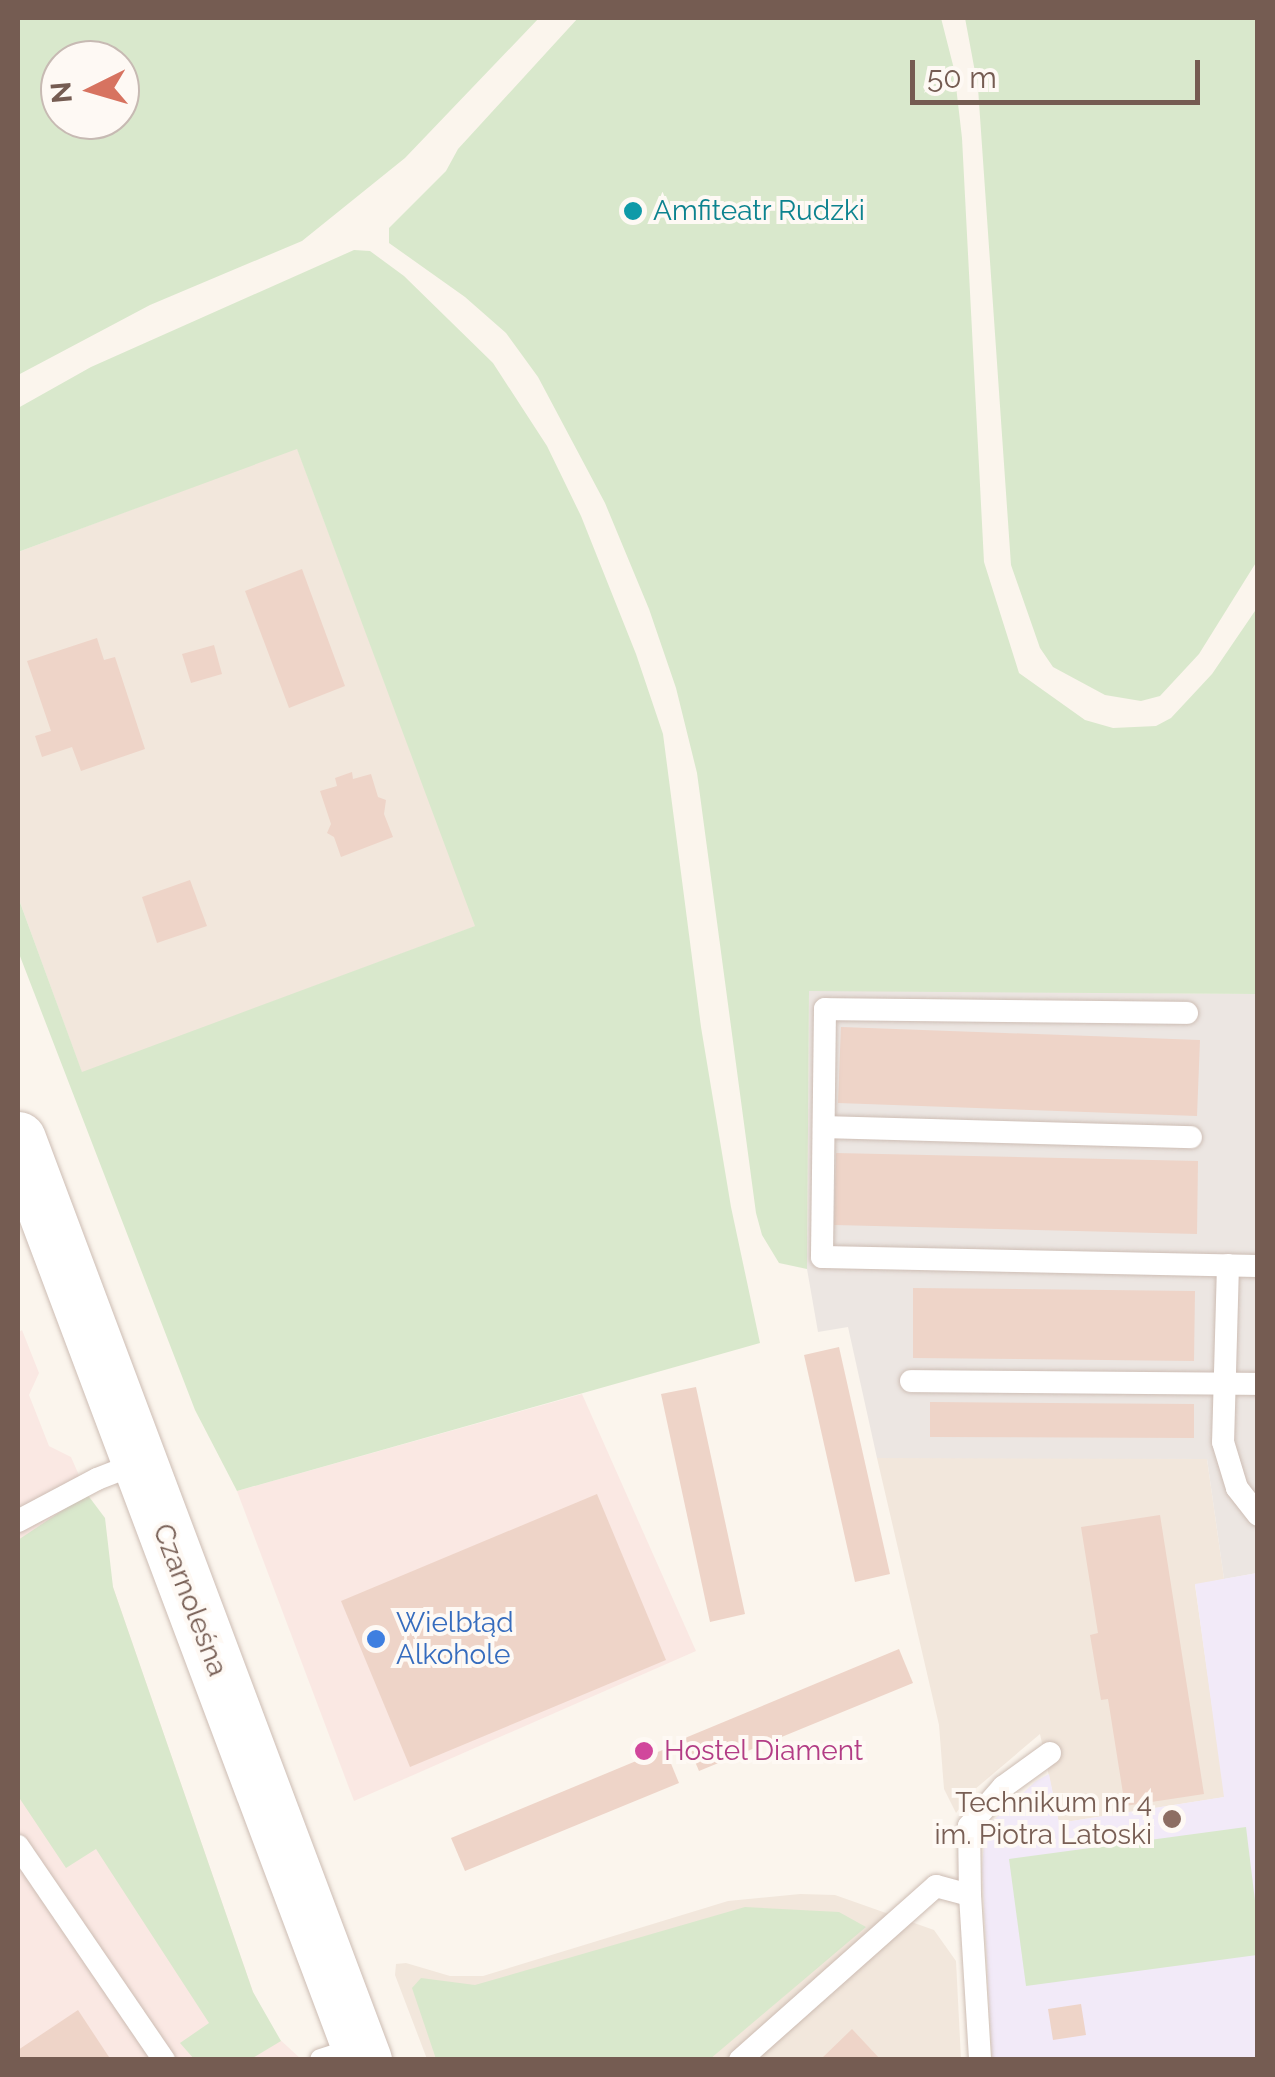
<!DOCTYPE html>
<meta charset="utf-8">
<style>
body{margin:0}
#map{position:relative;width:1275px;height:2077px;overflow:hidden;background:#fbf5ed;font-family:Raleway,sans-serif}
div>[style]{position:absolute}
.residential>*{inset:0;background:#f2e7dc}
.commercial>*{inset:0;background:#fae8e3}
.industrial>*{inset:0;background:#ece6e2}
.education>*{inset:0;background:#f2eaf8}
.green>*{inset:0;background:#d9e8cc}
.building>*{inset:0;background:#eed4c8}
.roads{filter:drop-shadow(0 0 2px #cdbdb4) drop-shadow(0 0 2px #cdbdb4)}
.lane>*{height:22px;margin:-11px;padding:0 11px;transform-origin:11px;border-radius:11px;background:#fff}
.secondary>*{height:55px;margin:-27.5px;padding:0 27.5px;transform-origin:27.5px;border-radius:27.5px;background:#fff}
.dots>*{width:28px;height:28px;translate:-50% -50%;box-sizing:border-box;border:5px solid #fef9f4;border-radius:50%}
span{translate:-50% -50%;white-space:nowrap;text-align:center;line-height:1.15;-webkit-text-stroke:8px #fef9f4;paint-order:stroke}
.culture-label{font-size:28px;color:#0d838f}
.left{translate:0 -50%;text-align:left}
.street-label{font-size:28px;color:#755c52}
.shop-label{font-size:28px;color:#366cbe}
.hotel-label{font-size:28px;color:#b23c85}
.education-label{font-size:28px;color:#785e54}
.right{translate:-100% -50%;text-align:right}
.frame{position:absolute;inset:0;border:20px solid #755c52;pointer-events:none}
.north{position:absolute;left:40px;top:40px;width:100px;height:100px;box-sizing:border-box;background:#fef9f4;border:2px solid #c7bab3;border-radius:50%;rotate:265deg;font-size:28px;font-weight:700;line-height:40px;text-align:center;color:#755c52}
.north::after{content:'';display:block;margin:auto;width:35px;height:45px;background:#d77360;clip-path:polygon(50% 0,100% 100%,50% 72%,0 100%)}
.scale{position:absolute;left:910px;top:60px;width:290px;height:45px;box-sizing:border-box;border:5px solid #755c52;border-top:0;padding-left:12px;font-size:30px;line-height:35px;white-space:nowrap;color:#755c52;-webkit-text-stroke:8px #fef9f4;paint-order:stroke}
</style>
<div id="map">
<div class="residential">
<div style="clip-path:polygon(297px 448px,476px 926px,82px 1073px,18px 897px,18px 552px)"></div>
<div style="clip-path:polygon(917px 1455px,1207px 1459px,1224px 1579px,1195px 1585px,1225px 1797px,1059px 1823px,1040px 1734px,974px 1790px,956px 1813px,944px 1789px,939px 1725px,877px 1458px)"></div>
<div style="clip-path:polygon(800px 1894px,835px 1895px,934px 1930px,956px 1961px,961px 2059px,427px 2059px,395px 1975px,396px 1964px,406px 1963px,450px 1976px,483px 1976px,728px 1901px)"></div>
</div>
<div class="commercial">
<div style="clip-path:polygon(22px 1330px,39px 1373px,29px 1395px,49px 1446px,71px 1457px,99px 1521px,113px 1587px,253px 1992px,275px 2035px,301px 2059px,18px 2059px,18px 1333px)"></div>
<div style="clip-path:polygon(582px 1394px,696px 1651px,354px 1801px,237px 1491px)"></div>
</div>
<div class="industrial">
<div style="clip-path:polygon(809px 990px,1257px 994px,1257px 1573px,1224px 1579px,1207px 1459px,877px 1458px,848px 1327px,818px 1332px,807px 1269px)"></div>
</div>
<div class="education">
<div style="clip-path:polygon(1257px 1573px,1257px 2059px,992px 2059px,982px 1869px,985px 1828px,1036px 1781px,1049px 1774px,1059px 1823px,1224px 1797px,1195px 1584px)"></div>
</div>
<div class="green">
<div style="clip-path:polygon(evenodd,18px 18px,539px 18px,405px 158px,302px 241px,150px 305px,18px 375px,18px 18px,60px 60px,120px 60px,120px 120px,60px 120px,60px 60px)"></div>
<div style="clip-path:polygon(578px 18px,941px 18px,954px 69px,962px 138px,984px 562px,1019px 673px,1085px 720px,1113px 728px,1156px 726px,1171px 718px,1212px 674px,1257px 608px,1257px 994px,809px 991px,807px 1269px,779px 1263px,762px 1235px,756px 1213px,697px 773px,676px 688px,649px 609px,605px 503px,538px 377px,506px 333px,465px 297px,389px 243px,389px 228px,446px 171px,458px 149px)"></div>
<div style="clip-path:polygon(965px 18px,1257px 18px,1257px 561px,1199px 654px,1160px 696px,1141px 701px,1105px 695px,1053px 667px,1040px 648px,1011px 565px,978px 88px)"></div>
<div style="clip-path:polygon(354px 250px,370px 251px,404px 276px,493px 363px,547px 446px,581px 516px,636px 654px,663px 734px,701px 1027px,731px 1207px,760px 1343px,237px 1491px,195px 1410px,18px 951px,18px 897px,82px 1072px,475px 926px,297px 449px,18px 552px,18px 408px,91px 367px)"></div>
<div style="clip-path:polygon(87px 1494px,105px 1518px,113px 1587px,253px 1992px,281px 2041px,251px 2059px,194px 2059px,180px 2043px,209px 2023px,96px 1849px,66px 1868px,18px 1796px,18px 1540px)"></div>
<div style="clip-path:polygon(1246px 1827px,1257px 1917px,1257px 1955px,1026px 1986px,1009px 1859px)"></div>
<div style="clip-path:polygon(745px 1907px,839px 1912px,866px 1927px,710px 2059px,436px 2059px,412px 1988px,421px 1978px,475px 1985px)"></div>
</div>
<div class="building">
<div style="clip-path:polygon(302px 569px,345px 686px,289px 708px,245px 591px)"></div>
<div style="clip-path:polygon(97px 638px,104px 660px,115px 657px,145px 749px,81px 771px,72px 747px,42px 757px,35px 736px,51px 731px,27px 661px)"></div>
<div style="clip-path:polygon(214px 645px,222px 674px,191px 683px,182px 654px)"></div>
<div style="clip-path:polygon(352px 772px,353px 779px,371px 774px,378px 797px,386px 800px,384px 814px,393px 837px,341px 857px,334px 837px,327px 833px,331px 824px,320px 791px,337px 786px,335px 778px)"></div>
<div style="clip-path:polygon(190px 880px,207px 926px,157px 943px,142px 897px)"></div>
<div style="clip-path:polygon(841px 1027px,1200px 1040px,1197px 1116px,838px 1103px)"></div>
<div style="clip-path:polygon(836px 1153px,1198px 1161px,1197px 1234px,834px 1225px)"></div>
<div style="clip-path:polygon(913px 1288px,1195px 1291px,1194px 1361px,913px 1358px)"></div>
<div style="clip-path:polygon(839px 1347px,890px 1574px,855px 1582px,804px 1355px)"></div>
<div style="clip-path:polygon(696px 1387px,745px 1614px,710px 1622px,661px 1394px)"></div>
<div style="clip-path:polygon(930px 1402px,1194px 1404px,1194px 1438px,930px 1437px)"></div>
<div style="clip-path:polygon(597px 1494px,666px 1660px,410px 1767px,341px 1601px)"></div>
<div style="clip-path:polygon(1160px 1515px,1204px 1794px,1125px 1806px,1108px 1699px,1101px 1700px,1090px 1635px,1098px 1633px,1081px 1527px)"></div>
<div style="clip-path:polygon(899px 1649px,913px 1683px,699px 1771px,685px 1738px)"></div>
<div style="clip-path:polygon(665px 1749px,679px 1783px,465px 1871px,451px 1838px)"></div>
<div style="clip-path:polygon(1081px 2004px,1086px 2035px,1053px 2040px,1048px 2009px)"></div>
<div style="clip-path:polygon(78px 2010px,111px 2060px,21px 2060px,18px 2050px)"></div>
<div style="clip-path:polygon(852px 2029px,881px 2060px,820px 2060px)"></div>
</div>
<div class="roads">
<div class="lane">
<div style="left:1187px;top:1013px;width:362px;rotate:-179.4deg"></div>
<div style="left:825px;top:1009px;width:248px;rotate:90.7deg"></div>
<div style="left:822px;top:1257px;width:436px;rotate:1.2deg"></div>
<div style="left:824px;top:1127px;width:367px;rotate:1.6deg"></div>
<div style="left:1228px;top:1265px;width:177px;rotate:91.6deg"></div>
<div style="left:1223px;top:1442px;width:48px;rotate:73.1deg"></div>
<div style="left:1237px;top:1488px;width:34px;rotate:52deg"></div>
<div style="left:911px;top:1381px;width:347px;rotate:0.5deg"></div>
<div style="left:18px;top:1521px;width:89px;rotate:-28deg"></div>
<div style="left:97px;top:1479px;width:44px;rotate:-21.3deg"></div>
<div style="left:18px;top:1846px;width:259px;rotate:55.7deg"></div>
<div style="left:970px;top:1895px;width:69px;rotate:-90.8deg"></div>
<div style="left:969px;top:1826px;width:52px;rotate:-48.9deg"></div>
<div style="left:1003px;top:1787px;width:58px;rotate:-35.9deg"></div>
<div style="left:321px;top:2060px;width:40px;rotate:-18deg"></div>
<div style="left:740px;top:2060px;width:262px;rotate:-41.6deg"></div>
<div style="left:936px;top:1886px;width:35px;rotate:15deg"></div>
<div style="left:970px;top:1895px;width:165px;rotate:86.5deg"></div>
</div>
<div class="secondary">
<div style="left:18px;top:1139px;width:984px;rotate:69.41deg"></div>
</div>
</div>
<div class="dots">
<div style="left:633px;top:211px;background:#0f9aa8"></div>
<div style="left:376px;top:1639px;background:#3f7fe0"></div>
<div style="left:644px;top:1751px;background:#d1479c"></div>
<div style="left:1172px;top:1819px;background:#8d6e63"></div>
</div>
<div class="culture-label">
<span class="left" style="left:653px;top:211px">Amfiteatr Rudzki</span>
</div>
<div class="street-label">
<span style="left:190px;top:1600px;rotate:69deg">Czarnoleśna</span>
</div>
<div class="shop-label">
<span class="left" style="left:396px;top:1639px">Wielbłąd<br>Alkohole</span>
</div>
<div class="hotel-label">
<span class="left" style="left:664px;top:1751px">Hostel Diament</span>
</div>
<div class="education-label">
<span class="right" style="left:1152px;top:1819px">Technikum nr 4<br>im. Piotra Latoski</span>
</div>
<div class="frame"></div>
<div class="north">N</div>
<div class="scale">50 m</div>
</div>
